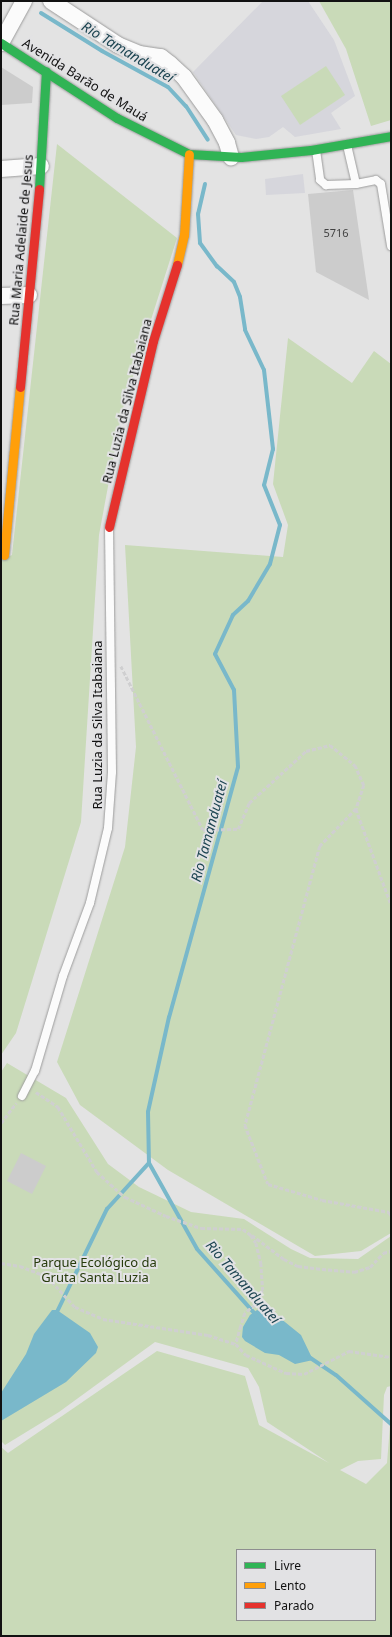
<!DOCTYPE html>
<meta charset="utf-8">
<style>
body{margin:0}
#map{position:relative;width:392px;height:1637px;overflow:hidden;background:#e3e3e3;font-family:"Noto Sans",sans-serif}
div>[style]{position:absolute}
.built>*{inset:0;background:#d6d6dc}
.green>*{inset:0;background:#c9dab8}
.water>*{inset:0;background:#79b8ca}
.stream>*{height:4px;margin:-2px;padding:0 2px;transform-origin:2px;border-radius:2px;background:#79b8ca}
.building>*{inset:0;background:#ccc}
.path>*{height:2.5px;margin-top:-1.25px;transform-origin:0;background:repeating-linear-gradient(90deg,#cfcfd0 0 4px,transparent 0 6px)}
.roads{filter:drop-shadow(0 0 1px #9c9c9c) drop-shadow(0 0 1px #9c9c9c)}
.lane>*{height:8px;margin:-4px;padding:0 4px;transform-origin:4px;border-radius:4px;background:#fbfbfb}
.street>*{height:16px;margin:-8px;padding:0 8px;transform-origin:8px;border-radius:8px;background:#fbfbfb}
.fast>*{height:9px;margin:-4.5px;padding:0 4.5px;transform-origin:4.5px;border-radius:4.5px;background:#30b455}
.slow>*{height:9px;margin:-4.5px;padding:0 4.5px;transform-origin:4.5px;border-radius:4.5px;background:#ff9f0a}
.jam>*{height:9px;margin:-4.5px;padding:0 4.5px;transform-origin:4.5px;border-radius:4.5px;background:#e5322d}
span{translate:-50% -50%;white-space:nowrap;text-align:center;line-height:1.15;-webkit-text-stroke:4px #e2e2e4;paint-order:stroke}
.number-label{font-size:11px;color:#424242}
.number-label span{-webkit-text-stroke-width:0}
.street-label{font-size:13px;color:#111}
.park-label{font-size:13px;color:#273b0c}
.water-label{font-size:14px;color:#1c4451;font-style:italic}
.frame{position:absolute;inset:0;border:2px solid #111;pointer-events:none}
.legend{position:absolute;left:236px;top:1549px;width:140px;height:72px;box-sizing:border-box;background:#e2e2e4;border:1px solid #8e8e90;margin:0;padding:5px 7px;list-style:none;font-size:12px;color:#111}
.legend li{display:flex;align-items:center;gap:8px;height:20px}
.legend b{width:20px;border:1px solid #8e8e90}
</style>
<div id="map">
<div class="built">
<div style="clip-path:polygon(263px 1px,308px 1px,334px 40px,355px 96px,331px 113px,341px 129px,295px 137px,283px 127px,269px 137px,256px 139px,236px 135px,193px 72px)"></div>
<div style="clip-path:polygon(303px 174px,305px 193px,266px 195px,265px 179px)"></div>
</div>
<div class="green">
<div style="clip-path:polygon(319px 1px,391px 1px,391px 120px,371px 126px,346px 49px)"></div>
<div style="clip-path:polygon(326px 66px,345px 95px,300px 125px,281px 96px)"></div>
<div style="clip-path:polygon(57px 144px,177px 238px,122px 411px,99px 535px,81px 822px,16px 1033px,1px 1055px,1px 560px,12px 555px)"></div>
<div style="clip-path:polygon(288px 338px,352px 383px,374px 351px,391px 364px,391px 1233px,361px 1251px,315px 1256px,168px 1170px,80px 1105px,57px 1062px,125px 847px,136px 747px,125px 545px,283px 557px,288px 525px,273px 484px)"></div>
<div style="clip-path:polygon(evenodd,7px 1063px,66px 1098px,108px 1164px,139px 1187px,191px 1212px,244px 1219px,291px 1249px,310px 1258px,358px 1259px,391px 1236px,391px 1386px,387px 1387px,384px 1395px,381px 1459px,358px 1461px,340px 1470px,366px 1484px,387px 1463px,391px 1413px,391px 1636px,1px 1636px,1px 1447px,8px 1453px,157px 1351px,245px 1376px,259px 1425px,329px 1463px,267px 1422px,259px 1387px,248px 1368px,155px 1342px,59px 1412px,5px 1445px,1px 1441px,1px 1072px,7px 1063px,237px 1550px,375px 1550px,375px 1620px,237px 1620px,237px 1550px)"></div>
</div>
<div class="water">
<div style="clip-path:polygon(52px 1310px,57px 1310px,90px 1333px,98px 1347px,96px 1353px,66px 1382px,1px 1421px,1px 1393px,26px 1354px,34px 1334px)"></div>
<div style="clip-path:polygon(257px 1310px,280px 1318px,301px 1335px,313px 1360px,295px 1364px,279px 1355px,265px 1353px,245px 1341px,242px 1337px,243px 1327px,250px 1315px)"></div>
</div>
<div class="stream">
<div style="left:41px;top:13px;width:72px;rotate:31.9deg"></div>
<div style="left:102px;top:51px;width:75px;rotate:28.6deg"></div>
<div style="left:168px;top:87px;width:26px;rotate:47deg"></div>
<div style="left:186px;top:106px;width:40px;rotate:57.1deg"></div>
<div style="left:205px;top:184px;width:31px;rotate:103deg"></div>
<div style="left:198px;top:214px;width:29px;rotate:86deg"></div>
<div style="left:200px;top:243px;width:29px;rotate:54deg"></div>
<div style="left:217px;top:266px;width:23px;rotate:43deg"></div>
<div style="left:234px;top:282px;width:16px;rotate:68deg"></div>
<div style="left:240px;top:297px;width:33px;rotate:81deg"></div>
<div style="left:245px;top:330px;width:44px;rotate:64.6deg"></div>
<div style="left:264px;top:370px;width:80px;rotate:83.5deg"></div>
<div style="left:273px;top:449px;width:37px;rotate:104deg"></div>
<div style="left:264px;top:485px;width:43px;rotate:68.2deg"></div>
<div style="left:280px;top:525px;width:40px;rotate:104.4deg"></div>
<div style="left:270px;top:564px;width:43px;rotate:120.7deg"></div>
<div style="left:248px;top:601px;width:21px;rotate:137deg"></div>
<div style="left:233px;top:615px;width:43px;rotate:114.8deg"></div>
<div style="left:215px;top:654px;width:41px;rotate:62.2deg"></div>
<div style="left:234px;top:690px;width:77px;rotate:87deg"></div>
<div style="left:238px;top:767px;width:259px;rotate:105.4deg"></div>
<div style="left:169px;top:1017px;width:97px;rotate:102.5deg"></div>
<div style="left:148px;top:1112px;width:51px;rotate:88.9deg"></div>
<div style="left:149px;top:1163px;width:98px;rotate:60.8deg"></div>
<div style="left:197px;top:1249px;width:90px;rotate:48.2deg"></div>
<div style="left:55px;top:1316px;width:119px;rotate:-64.1deg"></div>
<div style="left:107px;top:1209px;width:62px;rotate:-47.6deg"></div>
<div style="left:309px;top:1357px;width:32px;rotate:34deg"></div>
<div style="left:336px;top:1375px;width:74px;rotate:41.7deg"></div>
</div>
<div class="building">
<div style="clip-path:polygon(1px 67px,33px 87px,32px 103px,1px 105px)"></div>
<div style="clip-path:polygon(353px 190px,369px 300px,316px 272px,308px 194px)"></div>
<div style="clip-path:polygon(21px 1153px,46px 1166px,32px 1194px,7px 1181px)"></div>
</div>
<div class="path">
<div style="left:121px;top:666px;width:183px;rotate:63.4deg"></div>
<div style="left:203px;top:830px;width:35px;rotate:-2deg"></div>
<div style="left:238px;top:829px;width:28px;rotate:-67deg"></div>
<div style="left:249px;top:803px;width:77px;rotate:-42.4deg"></div>
<div style="left:306px;top:751px;width:25px;rotate:-14deg"></div>
<div style="left:330px;top:745px;width:32px;rotate:39deg"></div>
<div style="left:355px;top:765px;width:22px;rotate:66deg"></div>
<div style="left:364px;top:785px;width:25px;rotate:108deg"></div>
<div style="left:356px;top:809px;width:52px;rotate:134.2deg"></div>
<div style="left:320px;top:846px;width:289px;rotate:105deg"></div>
<div style="left:245px;top:1125px;width:63px;rotate:68.7deg"></div>
<div style="left:268px;top:1184px;width:56px;rotate:16.5deg"></div>
<div style="left:322px;top:1200px;width:68px;rotate:10.2deg"></div>
<div style="left:389px;top:1212px;width:4px;rotate:56deg"></div>
<div style="left:356px;top:809px;width:101px;rotate:69.8deg"></div>
<div style="left:36px;top:1092px;width:27px;rotate:34deg"></div>
<div style="left:58px;top:1107px;width:76px;rotate:59deg"></div>
<div style="left:97px;top:1172px;width:38px;rotate:42deg"></div>
<div style="left:125px;top:1197px;width:45px;rotate:24.9deg"></div>
<div style="left:166px;top:1216px;width:37px;rotate:19deg"></div>
<div style="left:201px;top:1228px;width:42px;rotate:1.4deg"></div>
<div style="left:243px;top:1229px;width:10px;rotate:37deg"></div>
<div style="left:251px;top:1235px;width:9px;rotate:58deg"></div>
<div style="left:256px;top:1243px;width:21px;rotate:76deg"></div>
<div style="left:261px;top:1263px;width:27px;rotate:86deg"></div>
<div style="left:263px;top:1290px;width:17px;rotate:118deg"></div>
<div style="left:255px;top:1305px;width:13px;rotate:141deg"></div>
<div style="left:245px;top:1313px;width:14px;rotate:107deg"></div>
<div style="left:241px;top:1326px;width:19px;rotate:106deg"></div>
<div style="left:236px;top:1344px;width:15px;rotate:48deg"></div>
<div style="left:246px;top:1355px;width:44px;rotate:24.2deg"></div>
<div style="left:286px;top:1373px;width:18px;rotate:3deg"></div>
<div style="left:304px;top:1374px;width:51px;rotate:-27.1deg"></div>
<div style="left:349px;top:1351px;width:42px;rotate:8.1deg"></div>
<div style="left:1px;top:1123px;width:25px;rotate:-53deg"></div>
<div style="left:252px;top:1235px;width:40px;rotate:37deg"></div>
<div style="left:284px;top:1259px;width:16px;rotate:27deg"></div>
<div style="left:298px;top:1266px;width:24px;rotate:7deg"></div>
<div style="left:322px;top:1269px;width:32px;rotate:5deg"></div>
<div style="left:354px;top:1272px;width:17px;rotate:-17deg"></div>
<div style="left:370px;top:1267px;width:19px;rotate:-47deg"></div>
<div style="left:383px;top:1253px;width:8px;rotate:-14deg"></div>
<div style="left:1px;top:1263px;width:19px;rotate:9deg"></div>
<div style="left:20px;top:1266px;width:30px;rotate:21deg"></div>
<div style="left:48px;top:1277px;width:40px;rotate:48deg"></div>
<div style="left:75px;top:1307px;width:30px;rotate:23deg"></div>
<div style="left:103px;top:1319px;width:106px;rotate:8.7deg"></div>
<div style="left:208px;top:1335px;width:29px;rotate:18deg"></div>
</div>
<div class="roads">
<div class="lane">
<div style="left:347px;top:145px;width:40px;rotate:77deg"></div>
<div style="left:356px;top:184px;width:20px;rotate:-11deg"></div>
<div style="left:376px;top:180px;width:6px;rotate:39deg"></div>
<div style="left:381px;top:184px;width:63px;rotate:80.8deg"></div>
<div style="left:316px;top:150px;width:30px;rotate:82deg"></div>
<div style="left:320px;top:180px;width:8px;rotate:40deg"></div>
<div style="left:326px;top:185px;width:30px;rotate:-2deg"></div>
<div style="left:22px;top:1096px;width:28px;rotate:-63deg"></div>
<div style="left:35px;top:1071px;width:99px;rotate:-73.6deg"></div>
<div style="left:63px;top:976px;width:78px;rotate:-69.7deg"></div>
<div style="left:90px;top:903px;width:77px;rotate:-76.5deg"></div>
<div style="left:108px;top:828px;width:56px;rotate:-85.9deg"></div>
<div style="left:112px;top:772px;width:244px;rotate:-90.7deg"></div>
</div>
<div class="street">
<div style="left:51px;top:1px;width:80px;rotate:33.3deg"></div>
<div style="left:118px;top:45px;width:23px;rotate:23deg"></div>
<div style="left:139px;top:54px;width:22px;rotate:8deg"></div>
<div style="left:161px;top:57px;width:11px;rotate:38deg"></div>
<div style="left:170px;top:64px;width:19px;rotate:43deg"></div>
<div style="left:184px;top:77px;width:53px;rotate:54.2deg"></div>
<div style="left:215px;top:120px;width:26px;rotate:62deg"></div>
<div style="left:227px;top:143px;width:15px;rotate:74deg"></div>
<div style="left:1px;top:43px;width:48px;rotate:-61.3deg"></div>
<div style="left:1px;top:169px;width:40px;rotate:-4.3deg"></div>
<div style="left:1px;top:296px;width:28px;rotate:-2deg"></div>
</div>
<div class="fast">
<div style="left:1px;top:43px;width:138px;rotate:32.9deg"></div>
<div style="left:117px;top:118px;width:80px;rotate:26.6deg"></div>
<div style="left:189px;top:154px;width:52px;rotate:3.3deg"></div>
<div style="left:241px;top:157px;width:70px;rotate:-5.7deg"></div>
<div style="left:311px;top:150px;width:81px;rotate:-9.9deg"></div>
<div style="left:39px;top:189px;width:118px;rotate:-86.6deg"></div>
</div>
<div class="slow">
<div style="left:177px;top:265px;width:31px;rotate:-77deg"></div>
<div style="left:184px;top:235px;width:81px;rotate:-86.5deg"></div>
<div style="left:4px;top:555px;width:169px;rotate:-84.6deg"></div>
</div>
<div class="jam">
<div style="left:20px;top:387px;width:199px;rotate:-84.5deg"></div>
<div style="left:109px;top:527px;width:191px;rotate:-76.7deg"></div>
<div style="left:153px;top:341px;width:80px;rotate:-72.5deg"></div>
</div>
</div>
<div class="number-label">
<span style="left:336px;top:233px">5716</span>
</div>
<div class="street-label">
<span style="left:85px;top:80px;rotate:32deg">Avenida Barão de Mauá</span>
<span style="left:21px;top:240px;rotate:-85deg">Rua Maria Adelaide de Jesus</span>
<span style="left:127px;top:401px;rotate:-76deg">Rua Luzia da Silva Itabaiana</span>
<span style="left:97px;top:725px;rotate:-90deg">Rua Luzia da Silva Itabaiana</span>
</div>
<div class="park-label">
<span style="left:95px;top:1270px">Parque Ecológico da<br>Gruta Santa Luzia</span>
</div>
<div class="water-label">
<span style="left:128px;top:52px;rotate:31deg">Rio Tamanduateí</span>
<span style="left:209px;top:831px;rotate:-75deg">Rio Tamanduateí</span>
<span style="left:243px;top:1282px;rotate:49deg">Rio Tamanduateí</span>
</div>
<div class="frame"></div>
<ul class="legend">
<li><b style="height:5px;background:#30b455"></b>Livre</li>
<li><b style="height:5px;background:#ff9f0a"></b>Lento</li>
<li><b style="height:5px;background:#e5322d"></b>Parado</li>
</ul>
</div>
